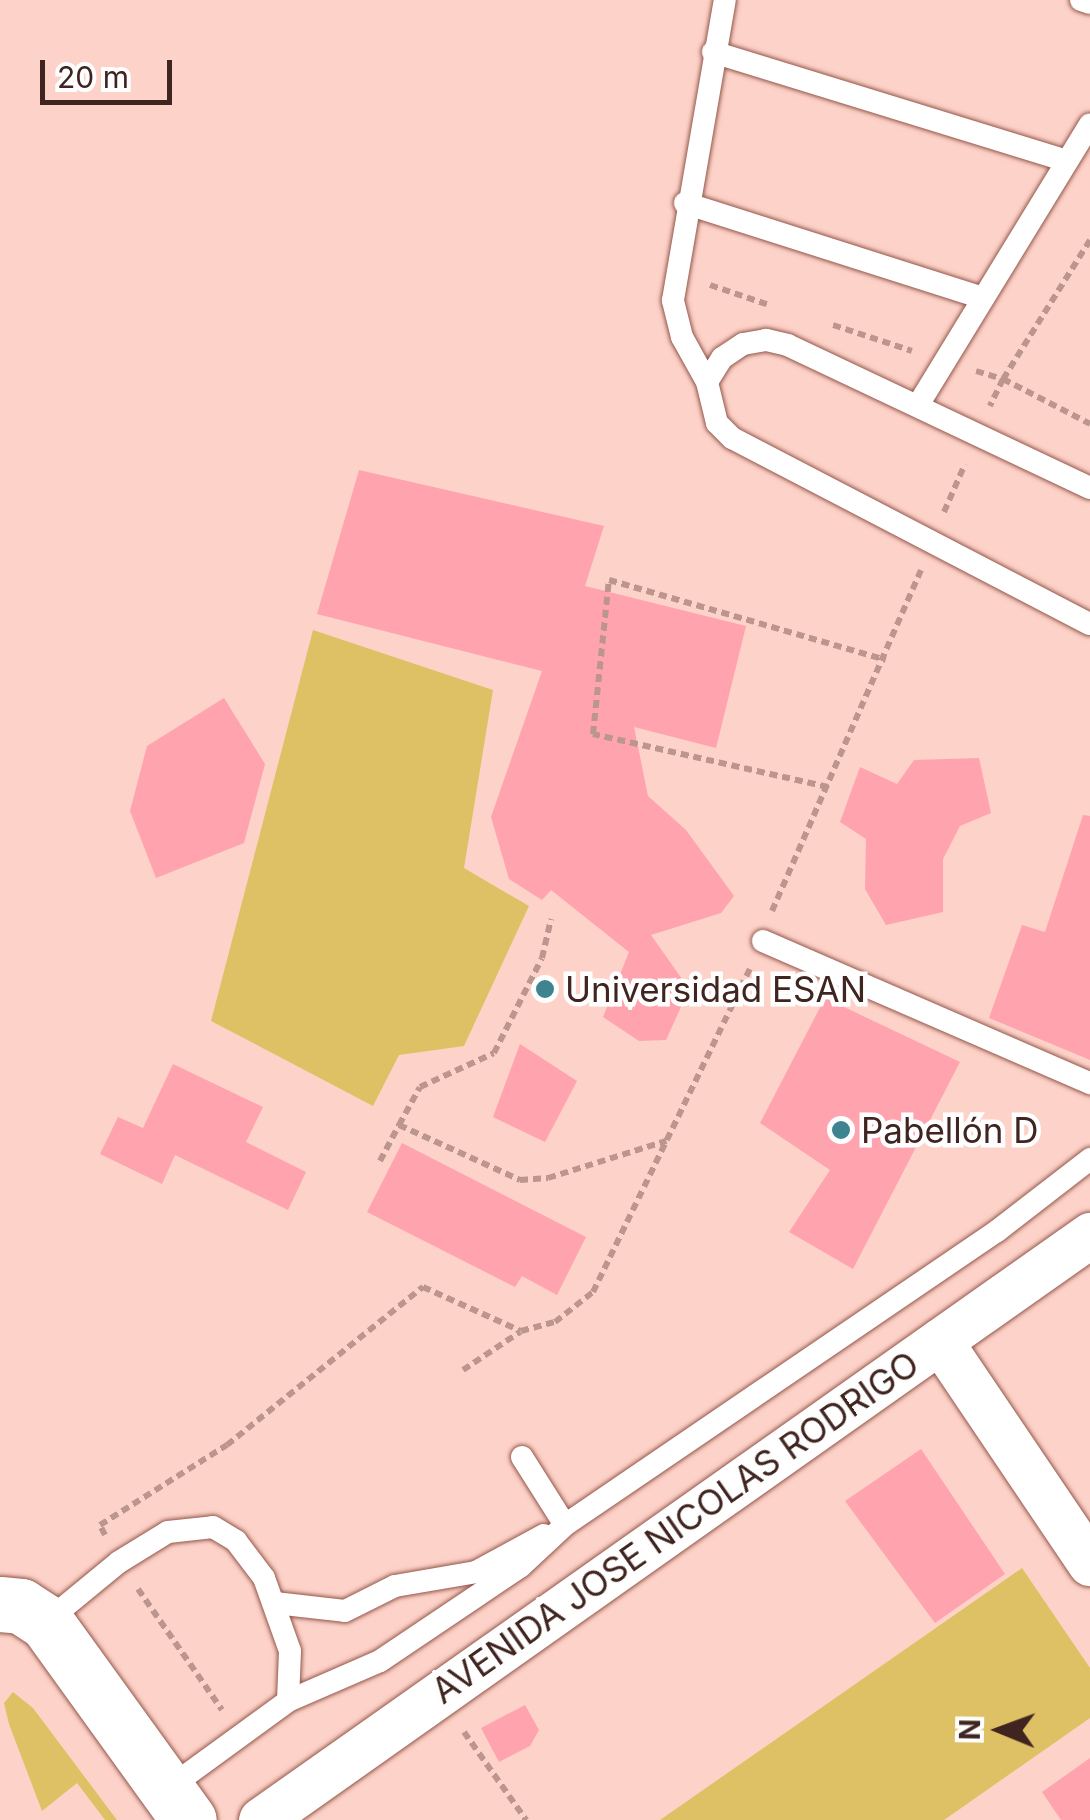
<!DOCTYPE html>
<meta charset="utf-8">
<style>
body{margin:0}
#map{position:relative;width:1090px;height:1820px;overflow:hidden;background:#fdd2c8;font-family:Inter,sans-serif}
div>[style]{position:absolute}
.green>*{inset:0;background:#dfc165}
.building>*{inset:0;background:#ffa3af}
.path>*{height:6px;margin-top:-3px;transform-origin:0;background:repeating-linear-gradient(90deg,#bc968e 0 8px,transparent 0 13px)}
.roads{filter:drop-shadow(0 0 2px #94564a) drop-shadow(0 0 2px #94564a)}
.service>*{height:22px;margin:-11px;padding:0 11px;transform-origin:11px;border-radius:11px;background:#fff}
.minor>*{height:45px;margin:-22.5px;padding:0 22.5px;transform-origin:22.5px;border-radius:22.5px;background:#fff}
.secondary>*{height:55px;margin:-27.5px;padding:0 27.5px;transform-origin:27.5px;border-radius:27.5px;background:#fff}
.dots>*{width:28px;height:28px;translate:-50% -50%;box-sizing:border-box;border:5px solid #fefefe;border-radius:50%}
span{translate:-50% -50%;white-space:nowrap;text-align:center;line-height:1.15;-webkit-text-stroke:9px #fefefe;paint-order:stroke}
.poi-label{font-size:35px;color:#3f241f}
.left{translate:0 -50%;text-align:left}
.street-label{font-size:35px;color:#3f241f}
.north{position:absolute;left:950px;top:1680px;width:100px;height:100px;-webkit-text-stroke:8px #fefefe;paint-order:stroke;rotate:271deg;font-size:28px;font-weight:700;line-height:40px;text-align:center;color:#3f241f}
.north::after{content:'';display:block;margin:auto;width:35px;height:45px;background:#3f241f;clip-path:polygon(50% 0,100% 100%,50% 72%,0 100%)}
.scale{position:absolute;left:40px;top:60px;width:132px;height:45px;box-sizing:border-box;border:5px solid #3f241f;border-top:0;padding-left:12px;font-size:30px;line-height:35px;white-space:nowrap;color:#3f241f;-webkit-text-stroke:8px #fefefe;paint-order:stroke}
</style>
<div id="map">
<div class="green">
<div style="clip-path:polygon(313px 630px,493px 690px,464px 868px,529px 906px,464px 1046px,399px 1055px,373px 1106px,211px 1021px)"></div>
<div style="clip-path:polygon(1022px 1568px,1090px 1668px,1090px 1718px,944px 1820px,660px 1820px)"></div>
<div style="clip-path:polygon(13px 1692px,33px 1708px,117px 1820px,105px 1820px,77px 1783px,42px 1811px,9px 1724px,4px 1703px)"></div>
</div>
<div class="building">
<div style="clip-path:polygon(359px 470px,604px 526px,585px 586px,746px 626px,716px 748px,634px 727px,648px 796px,686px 830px,734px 896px,721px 913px,651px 935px,689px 989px,666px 1040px,639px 1041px,603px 1017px,629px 952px,551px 890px,542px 900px,509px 879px,491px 817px,542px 671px,317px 614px)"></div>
<div style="clip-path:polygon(224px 698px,265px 764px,244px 843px,156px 878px,130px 811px,147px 746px)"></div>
<div style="clip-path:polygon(979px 758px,991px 813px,960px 826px,943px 859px,943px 912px,886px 925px,865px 889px,866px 839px,840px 822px,860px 767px,897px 784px,914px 760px)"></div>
<div style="clip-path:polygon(1083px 815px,1090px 816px,1090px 1060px,989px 1018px,1022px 925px,1045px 932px)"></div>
<div style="clip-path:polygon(825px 998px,960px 1062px,853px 1269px,789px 1232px,830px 1170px,760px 1123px)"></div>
<div style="clip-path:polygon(520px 1044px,577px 1081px,545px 1142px,493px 1117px)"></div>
<div style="clip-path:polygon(173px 1064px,263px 1107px,246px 1142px,306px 1172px,288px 1210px,175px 1155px,162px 1184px,100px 1154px,118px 1117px,143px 1128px)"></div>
<div style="clip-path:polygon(402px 1143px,586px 1237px,557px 1295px,522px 1276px,515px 1287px,367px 1212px)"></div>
<div style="clip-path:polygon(921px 1449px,1005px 1574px,935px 1623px,845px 1501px)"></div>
<div style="clip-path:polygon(525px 1705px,539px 1730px,530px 1746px,499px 1762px,481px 1728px)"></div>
<div style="clip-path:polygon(1090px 1758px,1090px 1820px,1061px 1820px,1042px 1792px)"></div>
</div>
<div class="path">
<div style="left:1090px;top:240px;width:164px;rotate:122deg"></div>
<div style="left:1003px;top:379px;width:98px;rotate:27.3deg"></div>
<div style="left:710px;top:285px;width:62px;rotate:18.7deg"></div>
<div style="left:833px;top:325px;width:83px;rotate:18.2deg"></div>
<div style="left:976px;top:371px;width:28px;rotate:17deg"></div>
<div style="left:1003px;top:379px;width:30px;rotate:116deg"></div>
<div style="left:944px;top:512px;width:52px;rotate:-66.4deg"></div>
<div style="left:828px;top:787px;width:241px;rotate:-167.3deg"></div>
<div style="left:593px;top:734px;width:155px;rotate:-84.1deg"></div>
<div style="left:609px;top:580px;width:288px;rotate:16.1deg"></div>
<div style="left:772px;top:911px;width:372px;rotate:-66.4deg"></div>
<div style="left:399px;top:1125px;width:43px;rotate:-61.1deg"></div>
<div style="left:420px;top:1087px;width:81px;rotate:-24.7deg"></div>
<div style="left:494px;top:1053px;width:106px;rotate:-63.2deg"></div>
<div style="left:542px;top:958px;width:40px;rotate:-77deg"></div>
<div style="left:380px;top:1161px;width:41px;rotate:-62.2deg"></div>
<div style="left:399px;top:1125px;width:133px;rotate:24.4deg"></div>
<div style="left:520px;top:1180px;width:28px;rotate:-4deg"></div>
<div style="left:548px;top:1178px;width:124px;rotate:-17.4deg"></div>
<div style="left:463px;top:1370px;width:69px;rotate:-33.7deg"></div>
<div style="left:105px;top:1535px;width:11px;rotate:-117deg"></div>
<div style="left:100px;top:1525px;width:150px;rotate:-32.2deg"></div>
<div style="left:227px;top:1445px;width:252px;rotate:-38.9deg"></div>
<div style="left:423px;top:1287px;width:107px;rotate:24.2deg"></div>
<div style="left:521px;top:1331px;width:35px;rotate:-15deg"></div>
<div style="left:555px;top:1322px;width:48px;rotate:-38.3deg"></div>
<div style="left:593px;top:1292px;width:359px;rotate:-64.1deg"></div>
<div style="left:138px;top:1589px;width:147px;rotate:55.2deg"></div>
<div style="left:464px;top:1732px;width:108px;rotate:54.8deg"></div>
</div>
<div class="roads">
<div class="service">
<div style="left:1081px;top:0;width:9px;rotate:18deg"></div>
<div style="left:713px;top:52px;width:368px;rotate:17.1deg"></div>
<div style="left:685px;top:203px;width:310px;rotate:17.7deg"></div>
<div style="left:707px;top:382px;width:51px;rotate:-119.1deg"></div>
<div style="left:682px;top:337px;width:38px;rotate:-104deg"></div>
<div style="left:673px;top:300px;width:304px;rotate:-80.2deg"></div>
<div style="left:918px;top:405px;width:329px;rotate:-58.5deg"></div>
<div style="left:1090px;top:488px;width:334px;rotate:-154.7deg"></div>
<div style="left:788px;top:345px;width:23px;rotate:-167deg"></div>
<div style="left:766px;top:340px;width:23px;rotate:170deg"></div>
<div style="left:743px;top:344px;width:25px;rotate:146deg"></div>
<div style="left:722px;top:358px;width:28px;rotate:122deg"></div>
<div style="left:707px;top:382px;width:42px;rotate:76.3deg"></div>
<div style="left:717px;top:423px;width:21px;rotate:45deg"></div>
<div style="left:732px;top:438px;width:403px;rotate:27.5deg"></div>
<div style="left:763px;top:941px;width:357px;rotate:23.5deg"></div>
<div style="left:522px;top:1457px;width:80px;rotate:57.7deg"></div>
<div style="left:565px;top:1525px;width:523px;rotate:-34.24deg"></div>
<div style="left:997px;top:1231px;width:118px;rotate:-37.7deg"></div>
<div style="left:275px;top:1603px;width:70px;rotate:6.5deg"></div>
<div style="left:345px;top:1611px;width:56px;rotate:-26.6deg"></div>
<div style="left:395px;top:1586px;width:82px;rotate:-9.8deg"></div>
<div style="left:476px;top:1572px;width:77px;rotate:-28.6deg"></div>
<div style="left:46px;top:1622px;width:94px;rotate:-39.4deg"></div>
<div style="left:119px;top:1562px;width:57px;rotate:-31.5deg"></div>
<div style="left:168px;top:1532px;width:45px;rotate:-6.3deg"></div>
<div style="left:213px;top:1527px;width:27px;rotate:31deg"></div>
<div style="left:236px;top:1541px;width:46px;rotate:52.9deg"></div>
<div style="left:264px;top:1578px;width:77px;rotate:70.4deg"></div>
<div style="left:290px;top:1651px;width:50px;rotate:92.3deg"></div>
<div style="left:166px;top:1790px;width:151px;rotate:-36.1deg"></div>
<div style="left:288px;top:1701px;width:100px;rotate:-23.5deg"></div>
<div style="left:380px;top:1661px;width:169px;rotate:-33.9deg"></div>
<div style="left:520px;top:1567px;width:62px;rotate:-43deg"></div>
</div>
<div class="minor">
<div style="left:940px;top:1341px;width:268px;rotate:56deg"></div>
<div style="left:261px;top:1820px;width:1015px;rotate:-35.21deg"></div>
</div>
<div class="secondary">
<div style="left:0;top:1604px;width:21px;rotate:5deg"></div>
<div style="left:21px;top:1606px;width:30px;rotate:33deg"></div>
<div style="left:46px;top:1622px;width:244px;rotate:54.2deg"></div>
</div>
</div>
<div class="dots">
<div style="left:545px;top:989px;background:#3e8390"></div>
<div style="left:841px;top:1130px;background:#3e8390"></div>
</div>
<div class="poi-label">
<span class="left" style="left:565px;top:989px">Universidad ESAN</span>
<span class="left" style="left:861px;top:1130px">Pabellón D</span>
</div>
<div class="street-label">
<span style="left:675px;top:1527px;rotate:-35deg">AVENIDA JOSE NICOLAS RODRIGO</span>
</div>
<div class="north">N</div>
<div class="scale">20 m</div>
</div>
